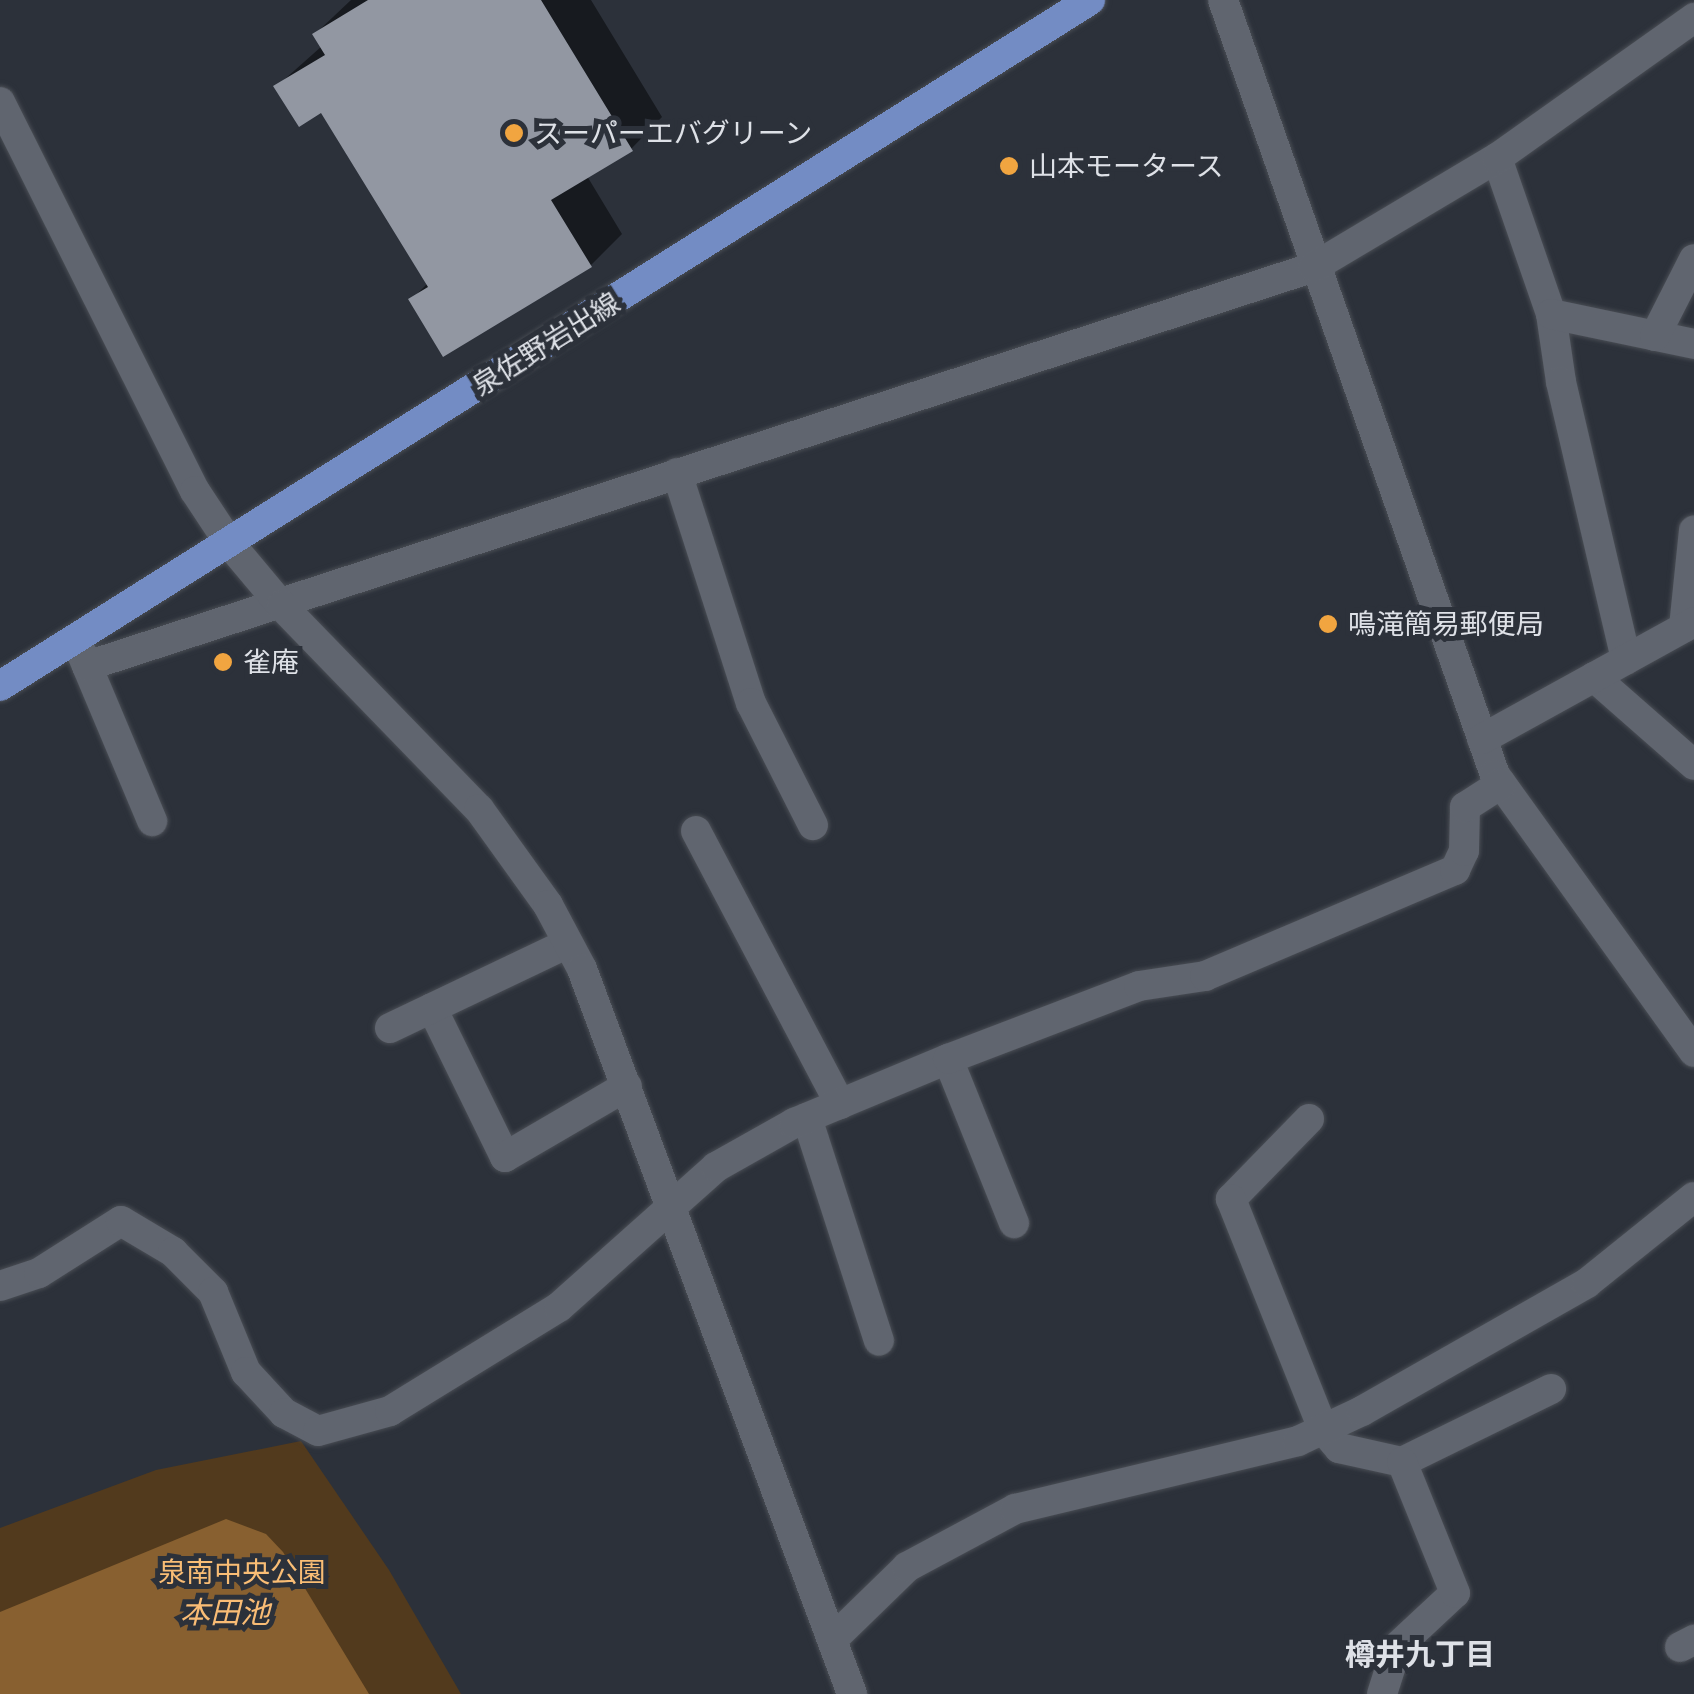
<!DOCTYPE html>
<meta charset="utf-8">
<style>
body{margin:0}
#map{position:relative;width:1694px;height:1694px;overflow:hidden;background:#2c313a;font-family:Quicksand,"Noto Sans JP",sans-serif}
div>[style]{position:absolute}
.green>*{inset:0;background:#523a1d}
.water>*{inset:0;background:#886030}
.shadow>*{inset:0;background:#0007}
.building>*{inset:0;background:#9297a2}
.roads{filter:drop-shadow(0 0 2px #494d54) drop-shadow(0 0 2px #494d54)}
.street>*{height:30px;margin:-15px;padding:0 15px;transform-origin:15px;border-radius:15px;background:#60656f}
.secondary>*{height:30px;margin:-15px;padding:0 15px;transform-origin:15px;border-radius:15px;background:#60656f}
.primary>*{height:30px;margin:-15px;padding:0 15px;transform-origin:15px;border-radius:15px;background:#738cc4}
.dots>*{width:28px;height:28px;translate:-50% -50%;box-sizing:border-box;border:5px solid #2c313a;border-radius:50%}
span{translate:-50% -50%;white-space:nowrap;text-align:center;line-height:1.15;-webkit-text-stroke:10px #2c313a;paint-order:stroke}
.poi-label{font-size:28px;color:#dee1e7}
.left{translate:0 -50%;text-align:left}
.street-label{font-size:28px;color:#dee1e7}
.park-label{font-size:28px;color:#f9bd75}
.water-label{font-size:30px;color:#f9bc75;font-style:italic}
.neighbourhood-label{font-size:30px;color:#dee1e7;font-weight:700}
</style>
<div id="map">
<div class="green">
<div style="clip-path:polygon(301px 1441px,389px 1570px,461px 1694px,0 1694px,0 1528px,156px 1470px)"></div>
</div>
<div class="water">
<div style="clip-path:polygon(226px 1519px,266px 1534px,283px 1552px,369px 1694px,0 1694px,0 1612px)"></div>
</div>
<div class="shadow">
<div style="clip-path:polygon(351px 0,591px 0,662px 117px,631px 149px,587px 176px,622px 234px,591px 265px,411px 300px,428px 283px,322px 110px,277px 86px,322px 46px,315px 34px)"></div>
</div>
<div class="building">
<div style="clip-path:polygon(368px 0,541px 0,633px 151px,551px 200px,592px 267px,443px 357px,408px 299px,428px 287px,321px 113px,299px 127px,273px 86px,325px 55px,312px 34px)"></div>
</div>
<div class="roads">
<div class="street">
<div style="left:1223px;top:0;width:821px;rotate:70.66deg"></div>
<div style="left:1495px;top:775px;width:341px;rotate:54.3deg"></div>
<div style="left:1497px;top:158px;width:165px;rotate:70.9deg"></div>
<div style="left:1551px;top:314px;width:69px;rotate:81.6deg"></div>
<div style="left:1561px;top:382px;width:285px;rotate:76.8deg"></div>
<div style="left:1551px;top:314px;width:146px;rotate:11.8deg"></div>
<div style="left:1655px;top:336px;width:86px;rotate:-63.1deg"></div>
<div style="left:677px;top:473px;width:242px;rotate:72.2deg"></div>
<div style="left:751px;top:703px;width:137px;rotate:63.1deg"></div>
<div style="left:1684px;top:627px;width:97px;rotate:-84.1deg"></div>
<div style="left:79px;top:647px;width:189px;rotate:67.2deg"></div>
<div style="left:87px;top:666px;width:1290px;rotate:-18.01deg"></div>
<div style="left:1314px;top:267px;width:213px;rotate:-30.8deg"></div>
<div style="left:1497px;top:158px;width:242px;rotate:-35.4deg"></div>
<div style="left:1594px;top:677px;width:133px;rotate:41.3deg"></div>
<div style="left:1482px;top:739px;width:242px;rotate:-28.9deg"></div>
<div style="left:696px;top:831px;width:309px;rotate:62.2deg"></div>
<div style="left:432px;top:1008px;width:166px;rotate:63.9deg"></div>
<div style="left:505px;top:1157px;width:141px;rotate:-30.2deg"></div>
<div style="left:390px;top:1028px;width:197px;rotate:-25.5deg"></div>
<div style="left:948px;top:1059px;width:177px;rotate:68.1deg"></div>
<div style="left:807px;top:1118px;width:234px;rotate:72.1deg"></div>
<div style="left:1309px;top:1119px;width:112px;rotate:134.3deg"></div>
<div style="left:1231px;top:1199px;width:248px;rotate:68.2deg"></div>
<div style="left:1323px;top:1429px;width:25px;rotate:50deg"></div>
<div style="left:1339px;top:1448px;width:65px;rotate:12.5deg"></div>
<div style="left:1402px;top:1462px;width:166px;rotate:-26.1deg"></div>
<div style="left:0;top:1286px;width:41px;rotate:-18.4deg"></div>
<div style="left:39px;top:1273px;width:97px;rotate:-32.4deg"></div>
<div style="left:121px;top:1221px;width:61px;rotate:30.8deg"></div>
<div style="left:173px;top:1252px;width:57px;rotate:45deg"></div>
<div style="left:213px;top:1292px;width:87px;rotate:67.6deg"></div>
<div style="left:246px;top:1372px;width:56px;rotate:47.2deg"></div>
<div style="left:284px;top:1413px;width:38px;rotate:28deg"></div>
<div style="left:318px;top:1431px;width:75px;rotate:-15.5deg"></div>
<div style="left:390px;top:1411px;width:198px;rotate:-31.6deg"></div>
<div style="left:559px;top:1307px;width:210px;rotate:-41.7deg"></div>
<div style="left:716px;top:1167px;width:90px;rotate:-29.4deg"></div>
<div style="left:794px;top:1123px;width:167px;rotate:-22.6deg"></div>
<div style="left:948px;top:1059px;width:204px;rotate:-20.9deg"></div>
<div style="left:1139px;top:986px;width:67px;rotate:-8.6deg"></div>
<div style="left:1205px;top:976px;width:272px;rotate:-23deg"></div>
<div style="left:1455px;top:870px;width:21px;rotate:-65deg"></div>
<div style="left:1464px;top:851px;width:44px;rotate:-88.7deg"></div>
<div style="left:1465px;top:807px;width:43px;rotate:-32.6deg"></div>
<div style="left:833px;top:1639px;width:103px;rotate:-44.2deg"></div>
<div style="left:907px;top:1567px;width:123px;rotate:-28.2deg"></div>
<div style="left:1015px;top:1509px;width:291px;rotate:-13.5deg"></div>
<div style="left:1298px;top:1441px;width:71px;rotate:-25.1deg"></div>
<div style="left:1362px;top:1411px;width:259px;rotate:-29.6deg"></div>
<div style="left:1587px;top:1283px;width:137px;rotate:-38.8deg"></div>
<div style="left:1680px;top:1647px;width:16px;rotate:-27deg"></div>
<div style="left:1382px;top:1694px;width:49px;rotate:-72.3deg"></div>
<div style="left:1397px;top:1647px;width:79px;rotate:-43deg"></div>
<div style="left:1455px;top:1593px;width:141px;rotate:-112deg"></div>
</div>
<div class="secondary">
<div style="left:0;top:102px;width:435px;rotate:63.4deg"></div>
<div style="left:195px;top:491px;width:64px;rotate:56.6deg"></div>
<div style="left:230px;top:544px;width:81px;rotate:50deg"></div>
<div style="left:282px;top:606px;width:283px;rotate:45.9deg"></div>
<div style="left:479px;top:809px;width:118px;rotate:54.3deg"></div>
<div style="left:548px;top:905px;width:72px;rotate:62deg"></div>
<div style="left:582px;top:969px;width:774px;rotate:69.57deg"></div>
</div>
<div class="primary">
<div style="left:0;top:686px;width:1288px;rotate:-32.18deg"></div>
</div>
</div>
<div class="dots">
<div style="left:514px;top:133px;background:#f1a540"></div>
<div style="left:1009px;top:166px;background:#f1a540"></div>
<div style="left:1328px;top:624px;background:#f1a540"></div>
<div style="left:223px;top:662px;background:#f1a540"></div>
</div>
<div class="poi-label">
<span class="left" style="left:534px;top:133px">スーパーエバグリーン</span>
<span class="left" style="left:1029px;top:166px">山本モータース</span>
<span class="left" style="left:1348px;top:624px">鳴滝簡易郵便局</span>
<span class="left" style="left:243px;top:662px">雀庵</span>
</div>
<div class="street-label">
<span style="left:546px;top:344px;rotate:-32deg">泉佐野岩出線</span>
</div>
<div class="park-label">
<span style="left:242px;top:1572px">泉南中央公園</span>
</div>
<div class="water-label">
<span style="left:225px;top:1612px">本田池</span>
</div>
<div class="neighbourhood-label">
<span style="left:1420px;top:1654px">樽井九丁目</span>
</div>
</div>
